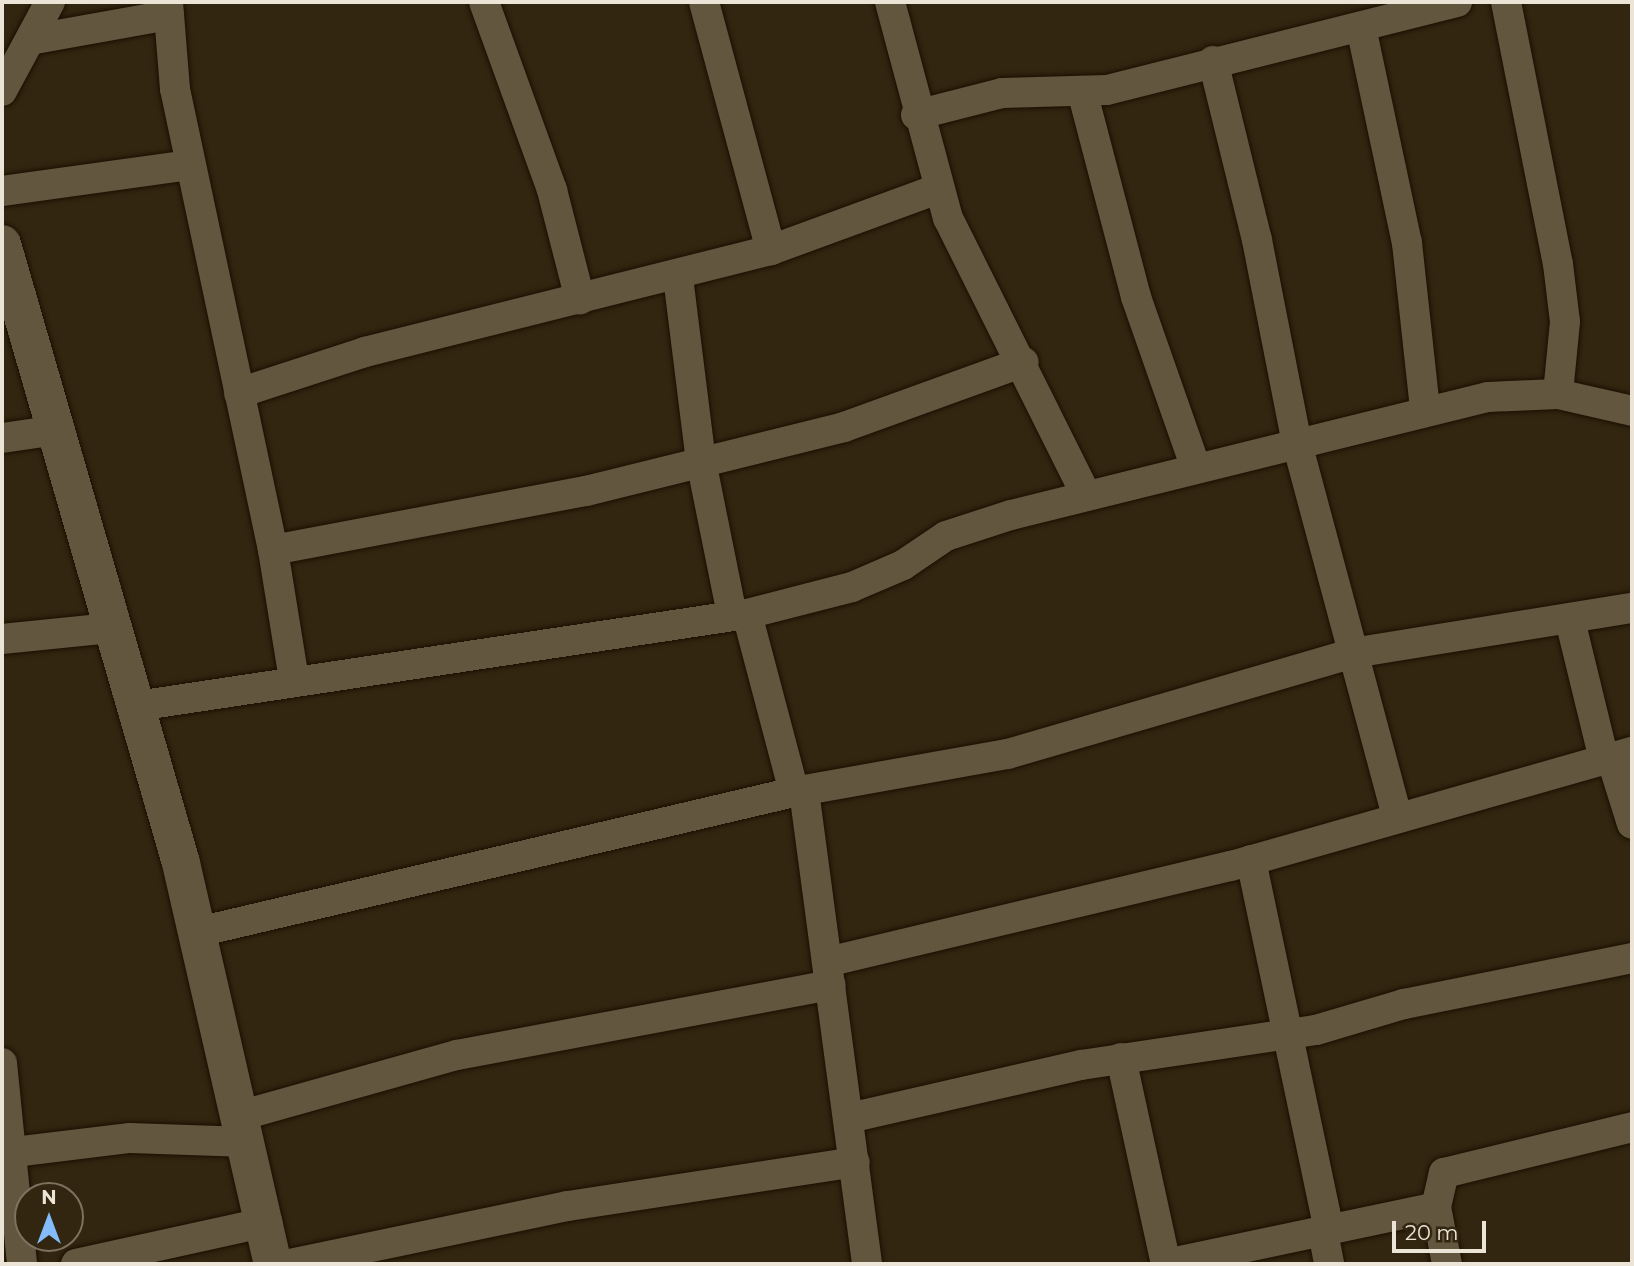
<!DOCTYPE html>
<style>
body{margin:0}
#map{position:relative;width:1634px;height:1266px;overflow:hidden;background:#322610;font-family:Montserrat,sans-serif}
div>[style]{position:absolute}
.roads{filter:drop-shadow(0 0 2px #1a0f00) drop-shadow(0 0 2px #1a0f00)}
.street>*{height:30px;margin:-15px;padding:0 15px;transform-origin:15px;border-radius:15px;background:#63563e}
.secondary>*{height:38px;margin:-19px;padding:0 19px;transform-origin:19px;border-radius:19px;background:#63563e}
span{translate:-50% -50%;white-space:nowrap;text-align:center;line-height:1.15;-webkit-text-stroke:7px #322610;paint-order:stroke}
.frame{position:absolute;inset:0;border:4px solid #ece4d7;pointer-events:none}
.north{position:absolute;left:14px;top:1182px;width:70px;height:70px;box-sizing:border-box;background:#322610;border:2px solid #7c7260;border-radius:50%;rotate:0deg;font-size:19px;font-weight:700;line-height:28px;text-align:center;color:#ece4d7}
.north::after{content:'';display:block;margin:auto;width:24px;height:32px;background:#84bcfb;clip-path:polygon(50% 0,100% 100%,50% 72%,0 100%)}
.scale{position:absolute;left:1392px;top:1221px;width:94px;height:32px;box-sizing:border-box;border:4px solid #ece4d7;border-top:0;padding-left:9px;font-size:21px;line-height:24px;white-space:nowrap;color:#ece4d7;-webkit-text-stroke:5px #322610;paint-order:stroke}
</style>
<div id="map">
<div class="roads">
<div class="street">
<div style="left:168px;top:2px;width:87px;rotate:85.4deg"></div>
<div style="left:175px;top:89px;width:471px;rotate:78deg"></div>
<div style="left:273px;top:550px;width:132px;rotate:80.8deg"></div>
<div style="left:484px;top:2px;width:200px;rotate:70.1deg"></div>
<div style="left:552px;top:190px;width:113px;rotate:75.6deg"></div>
<div style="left:704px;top:2px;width:257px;rotate:74.9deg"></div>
<div style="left:890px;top:2px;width:224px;rotate:75deg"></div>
<div style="left:948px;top:218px;width:309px;rotate:63.5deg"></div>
<div style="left:1506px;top:2px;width:267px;rotate:78.8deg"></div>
<div style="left:1558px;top:264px;width:58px;rotate:83.1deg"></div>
<div style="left:1565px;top:322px;width:72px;rotate:95.6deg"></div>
<div style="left:1361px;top:27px;width:221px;rotate:78deg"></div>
<div style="left:1407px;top:243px;width:168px;rotate:83.8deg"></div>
<div style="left:35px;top:39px;width:136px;rotate:-10.2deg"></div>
<div style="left:1213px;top:61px;width:184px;rotate:76.2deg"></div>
<div style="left:1257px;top:240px;width:207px;rotate:78.9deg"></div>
<div style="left:1297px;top:443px;width:386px;rotate:75deg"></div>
<div style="left:2px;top:91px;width:101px;rotate:-61.7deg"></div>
<div style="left:1082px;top:91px;width:213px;rotate:75.3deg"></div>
<div style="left:1136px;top:297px;width:181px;rotate:70.7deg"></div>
<div style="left:916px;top:115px;width:89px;rotate:-14.3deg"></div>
<div style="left:1002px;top:93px;width:105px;rotate:-1.6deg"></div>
<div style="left:1107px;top:90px;width:361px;rotate:-14.1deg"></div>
<div style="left:2px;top:191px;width:190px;rotate:-7.9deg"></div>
<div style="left:678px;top:277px;width:185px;rotate:82.9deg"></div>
<div style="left:701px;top:461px;width:157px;rotate:78.6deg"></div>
<div style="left:239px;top:393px;width:133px;rotate:-18deg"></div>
<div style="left:365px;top:352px;width:419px;rotate:-14.1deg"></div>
<div style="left:771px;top:250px;width:178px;rotate:-20.1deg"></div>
<div style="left:2px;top:438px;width:56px;rotate:-8.3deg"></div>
<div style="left:273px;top:550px;width:319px;rotate:-10.7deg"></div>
<div style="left:586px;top:491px;width:266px;rotate:-13.9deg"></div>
<div style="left:844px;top:427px;width:191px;rotate:-19.9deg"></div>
<div style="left:747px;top:614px;width:184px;rotate:75.2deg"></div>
<div style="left:1570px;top:620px;width:143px;rotate:76.3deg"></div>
<div style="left:2px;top:639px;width:109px;rotate:-5.8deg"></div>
<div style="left:137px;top:706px;width:617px;rotate:-8.58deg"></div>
<div style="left:747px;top:614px;width:108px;rotate:-14.4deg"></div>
<div style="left:852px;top:587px;width:56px;rotate:-23.3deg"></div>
<div style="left:903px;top:565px;width:52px;rotate:-34deg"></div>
<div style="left:946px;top:536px;width:68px;rotate:-17.9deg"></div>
<div style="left:1011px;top:515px;width:491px;rotate:-13.9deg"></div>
<div style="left:1488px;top:397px;width:70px;rotate:-2.5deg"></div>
<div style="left:1558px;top:394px;width:76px;rotate:12.9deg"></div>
<div style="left:1611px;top:757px;width:70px;rotate:72.6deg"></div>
<div style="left:804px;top:791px;width:477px;rotate:82.4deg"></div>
<div style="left:1251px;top:860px;width:379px;rotate:78.1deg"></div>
<div style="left:198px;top:932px;width:612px;rotate:-13.22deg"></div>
<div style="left:794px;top:792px;width:217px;rotate:-10.1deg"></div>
<div style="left:1008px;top:754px;width:359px;rotate:-16.3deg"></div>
<div style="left:1353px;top:653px;width:283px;rotate:-9.2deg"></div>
<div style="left:827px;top:962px;width:415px;rotate:-13.4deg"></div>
<div style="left:1231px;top:866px;width:417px;rotate:-15.9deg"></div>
<div style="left:1121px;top:1058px;width:211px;rotate:77.7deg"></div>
<div style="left:2px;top:1063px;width:202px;rotate:84.3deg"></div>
<div style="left:243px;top:1115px;width:222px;rotate:-15.7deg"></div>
<div style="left:457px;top:1055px;width:380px;rotate:-10.6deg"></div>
<div style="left:849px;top:1118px;width:238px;rotate:-12.9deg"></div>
<div style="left:1081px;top:1065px;width:238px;rotate:-8.5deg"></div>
<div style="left:1316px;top:1030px;width:92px;rotate:-16.5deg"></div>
<div style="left:1404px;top:1004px;width:233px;rotate:-11.4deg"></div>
<div style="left:14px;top:1152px;width:117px;rotate:-6.9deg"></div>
<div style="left:130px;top:1138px;width:118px;rotate:1.9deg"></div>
<div style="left:1323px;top:1232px;width:33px;rotate:79deg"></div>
<div style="left:76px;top:1264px;width:196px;rotate:-12.4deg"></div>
<div style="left:290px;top:1264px;width:284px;rotate:-11.8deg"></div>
<div style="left:568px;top:1206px;width:290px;rotate:-8.7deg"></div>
<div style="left:1166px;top:1264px;width:276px;rotate:-11.9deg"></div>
<div style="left:1447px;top:1264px;width:58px;rotate:-100.9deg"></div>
<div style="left:1436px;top:1207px;width:35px;rotate:-77deg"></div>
<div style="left:1444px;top:1173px;width:194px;rotate:-13.7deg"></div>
</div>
<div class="secondary">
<div style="left:2px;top:244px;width:644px;rotate:73.87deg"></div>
<div style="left:181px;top:863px;width:411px;rotate:77.1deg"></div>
</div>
</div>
<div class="frame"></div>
<div class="north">N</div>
<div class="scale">20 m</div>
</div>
